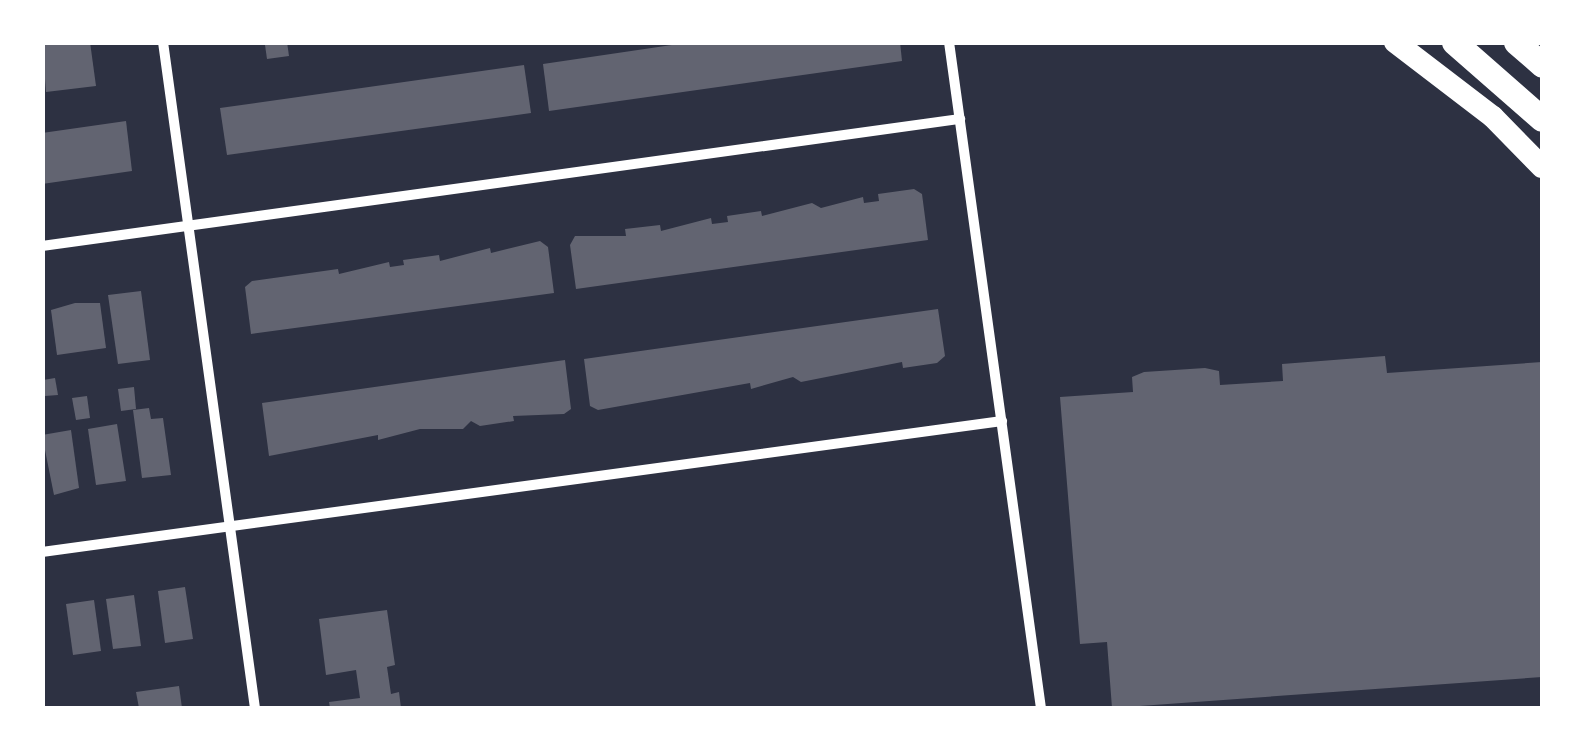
<!DOCTYPE html>
<style>
body{margin:0}
#map{position:relative;width:1585px;height:751px;overflow:hidden;background:#2d3142;font-family:"Public Sans",sans-serif}
div>[style]{position:absolute}
.building>*{inset:0;background:#626471}
.minor>*{height:10px;margin:-5px;padding:0 5px;transform-origin:5px;border-radius:5px;background:#fff}
.primary>*{height:22px;margin:-11px;padding:0 11px;transform-origin:11px;border-radius:11px;background:#fff}
.motorway>*{height:25px;margin:-12.5px;padding:0 12.5px;transform-origin:12.5px;border-radius:12.5px;background:#fff}
span{translate:-50% -50%;white-space:nowrap;text-align:center;line-height:1.15;-webkit-text-stroke:8px #fff;paint-order:stroke}
.frame{position:absolute;inset:0;border:45px solid #fff;pointer-events:none}
</style>
<div id="map">
<div class="building">
<div style="clip-path:polygon(42px 42px,90px 42px,96px 86px,46px 92px)"></div>
<div style="clip-path:polygon(287px 42px,289px 56px,267px 59px,265px 45px)"></div>
<div style="clip-path:polygon(692px 42px,900px 42px,902px 61px,549px 111px,543px 64px)"></div>
<div style="clip-path:polygon(524px 65px,531px 113px,227px 155px,220px 108px)"></div>
<div style="clip-path:polygon(126px 121px,132px 171px,42px 184px,42px 133px)"></div>
<div style="clip-path:polygon(914px 189px,922px 194px,928px 240px,576px 289px,570px 245px,575px 236px,626px 236px,625px 229px,660px 225px,661px 231px,711px 218px,712px 224px,728px 222px,727px 216px,761px 211px,762px 216px,812px 203px,821px 208px,863px 197px,864px 203px,879px 201px,878px 194px)"></div>
<div style="clip-path:polygon(540px 241px,548px 247px,554px 293px,251px 334px,245px 287px,252px 281px,338px 269px,339px 274px,389px 262px,390px 267px,404px 265px,403px 260px,439px 255px,440px 261px,490px 248px,491px 253px)"></div>
<div style="clip-path:polygon(141px 291px,150px 360px,118px 364px,108px 295px)"></div>
<div style="clip-path:polygon(75px 303px,100px 303px,106px 348px,57px 355px,51px 310px)"></div>
<div style="clip-path:polygon(938px 309px,945px 356px,937px 363px,903px 368px,902px 362px,801px 382px,793px 377px,751px 389px,750px 383px,598px 410px,590px 406px,584px 359px)"></div>
<div style="clip-path:polygon(1385px 356px,1387px 373px,1542px 362px,1542px 677px,1112px 708px,1107px 642px,1080px 644px,1060px 397px,1133px 392px,1132px 377px,1144px 372px,1205px 368px,1219px 371px,1220px 385px,1236px 384px,1283px 381px,1282px 364px)"></div>
<div style="clip-path:polygon(565px 360px,571px 409px,564px 414px,513px 416px,514px 421px,480px 426px,471px 421px,463px 429px,420px 429px,378px 440px,378px 435px,269px 456px,262px 403px)"></div>
<div style="clip-path:polygon(55px 378px,58px 395px,45px 396px,43px 380px)"></div>
<div style="clip-path:polygon(134px 387px,136px 409px,121px 411px,118px 389px)"></div>
<div style="clip-path:polygon(87px 396px,90px 418px,76px 420px,72px 398px)"></div>
<div style="clip-path:polygon(149px 408px,151px 419px,163px 418px,171px 475px,142px 478px,133px 410px)"></div>
<div style="clip-path:polygon(117px 424px,126px 481px,96px 485px,88px 429px)"></div>
<div style="clip-path:polygon(71px 430px,79px 488px,54px 495px,42px 435px)"></div>
<div style="clip-path:polygon(185px 587px,193px 639px,165px 643px,158px 591px)"></div>
<div style="clip-path:polygon(134px 595px,141px 646px,113px 649px,106px 599px)"></div>
<div style="clip-path:polygon(94px 600px,101px 651px,73px 655px,66px 604px)"></div>
<div style="clip-path:polygon(387px 610px,395px 665px,387px 667px,391px 694px,399px 692px,401px 708px,330px 708px,329px 702px,360px 698px,356px 670px,326px 675px,319px 619px)"></div>
<div style="clip-path:polygon(179px 686px,182px 708px,139px 708px,136px 692px)"></div>
</div>
<div class="minor">
<div style="left:163px;top:42px;width:672px;rotate:82.14deg"></div>
<div style="left:949px;top:42px;width:672px;rotate:82.14deg"></div>
<div style="left:42px;top:246px;width:927px;rotate:-7.88deg"></div>
<div style="left:42px;top:552px;width:969px;rotate:-7.77deg"></div>
</div>
<div class="primary">
<div style="left:1395px;top:42px;width:123px;rotate:37.4deg"></div>
<div style="left:1493px;top:117px;width:70px;rotate:45.6deg"></div>
</div>
<div class="motorway">
<div style="left:1454px;top:42px;width:117px;rotate:41.2deg"></div>
<div style="left:1516px;top:42px;width:35px;rotate:41deg"></div>
</div>
<div class="frame"></div>
</div>
